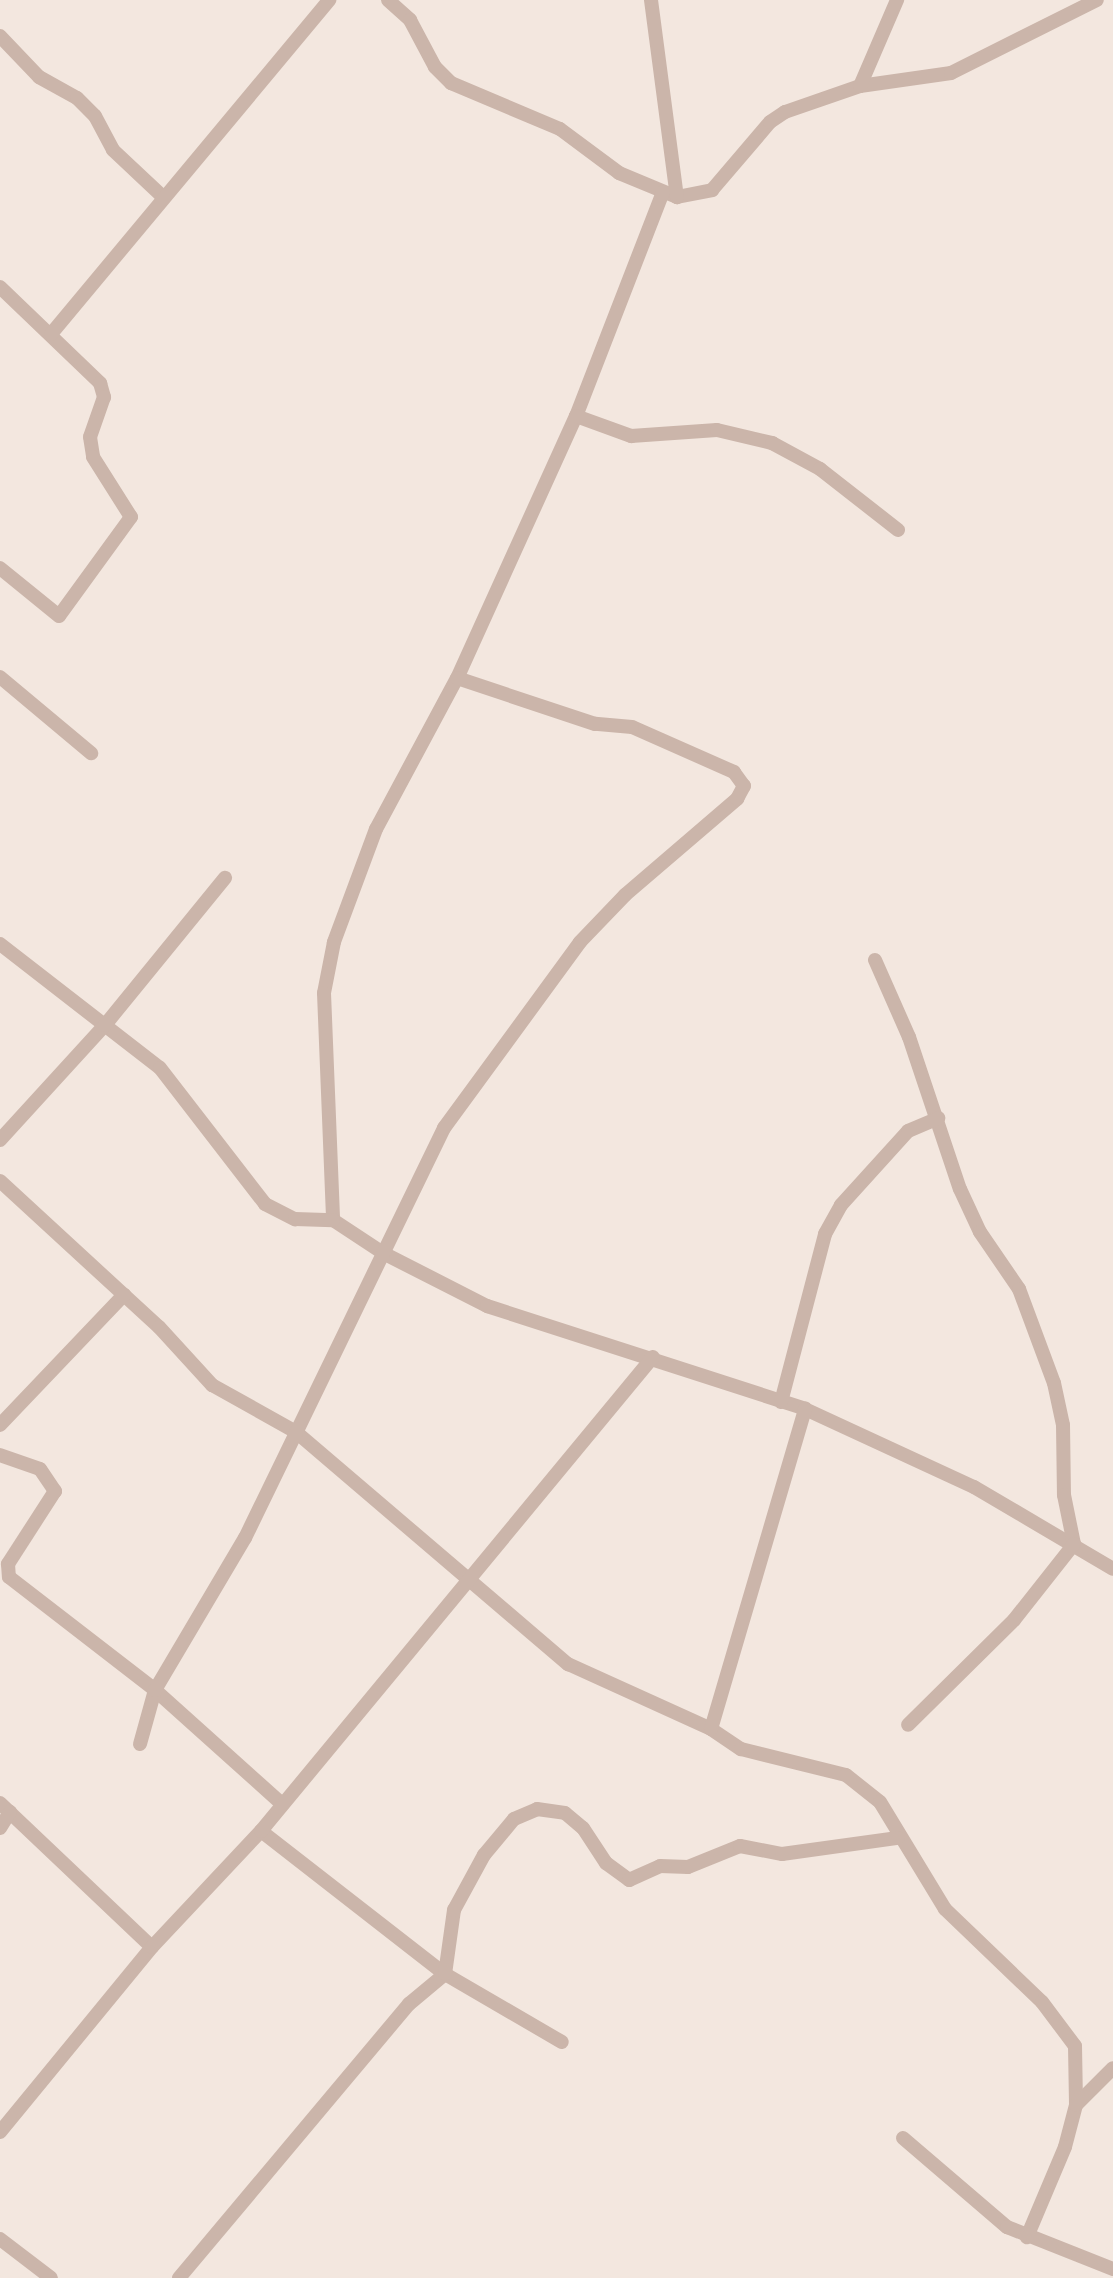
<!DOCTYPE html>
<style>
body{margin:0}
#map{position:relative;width:1113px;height:2278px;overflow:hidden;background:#f3e7df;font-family:"IBM Plex Sans",sans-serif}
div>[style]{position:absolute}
.minor>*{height:14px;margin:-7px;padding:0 7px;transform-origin:7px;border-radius:7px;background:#cbb5aa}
span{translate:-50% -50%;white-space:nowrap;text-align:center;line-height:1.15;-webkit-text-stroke:6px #faf2ec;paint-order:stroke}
</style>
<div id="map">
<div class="minor">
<div style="left:388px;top:0;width:30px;rotate:42deg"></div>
<div style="left:410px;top:20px;width:53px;rotate:62deg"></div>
<div style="left:435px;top:67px;width:23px;rotate:45deg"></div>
<div style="left:451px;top:83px;width:118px;rotate:22.9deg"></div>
<div style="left:560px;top:129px;width:74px;rotate:36.7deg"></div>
<div style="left:619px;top:173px;width:63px;rotate:22.5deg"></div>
<div style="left:677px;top:197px;width:36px;rotate:-11deg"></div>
<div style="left:712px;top:190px;width:89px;rotate:-49.5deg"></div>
<div style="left:770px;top:122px;width:18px;rotate:-34deg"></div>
<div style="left:785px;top:112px;width:79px;rotate:-19.1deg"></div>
<div style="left:860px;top:86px;width:92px;rotate:-8.1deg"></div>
<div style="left:951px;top:73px;width:163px;rotate:-26.6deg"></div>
<div style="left:651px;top:0;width:199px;rotate:82.5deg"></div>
<div style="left:0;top:36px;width:57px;rotate:46.4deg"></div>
<div style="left:39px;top:77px;width:43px;rotate:28.9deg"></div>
<div style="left:77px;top:98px;width:25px;rotate:45deg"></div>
<div style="left:95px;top:116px;width:38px;rotate:62deg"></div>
<div style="left:113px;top:150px;width:67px;rotate:43.2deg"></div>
<div style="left:860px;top:86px;width:94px;rotate:-66.7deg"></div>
<div style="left:663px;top:192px;width:240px;rotate:111.2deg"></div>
<div style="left:576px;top:416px;width:288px;rotate:114.4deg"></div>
<div style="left:457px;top:678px;width:171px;rotate:118.2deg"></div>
<div style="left:376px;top:829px;width:121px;rotate:110.4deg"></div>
<div style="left:334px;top:942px;width:52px;rotate:101.1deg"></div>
<div style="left:324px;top:993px;width:227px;rotate:87.7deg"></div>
<div style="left:333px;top:1220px;width:60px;rotate:33.4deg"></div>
<div style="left:383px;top:1253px;width:117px;rotate:27deg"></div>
<div style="left:487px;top:1306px;width:334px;rotate:17.9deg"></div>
<div style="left:805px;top:1409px;width:186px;rotate:24.8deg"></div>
<div style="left:974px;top:1487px;width:161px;rotate:30.5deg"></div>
<div style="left:0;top:287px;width:139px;rotate:43.8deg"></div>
<div style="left:100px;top:383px;width:15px;rotate:74deg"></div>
<div style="left:104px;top:397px;width:42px;rotate:109.3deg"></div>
<div style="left:90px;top:437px;width:20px;rotate:81deg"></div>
<div style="left:93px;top:457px;width:71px;rotate:57.7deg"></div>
<div style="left:131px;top:517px;width:122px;rotate:126deg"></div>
<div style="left:59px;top:616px;width:76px;rotate:-140.9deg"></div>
<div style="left:51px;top:334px;width:435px;rotate:-50.2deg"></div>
<div style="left:576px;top:416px;width:59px;rotate:20deg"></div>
<div style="left:631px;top:436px;width:86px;rotate:-4deg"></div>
<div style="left:717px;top:430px;width:57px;rotate:13.3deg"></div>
<div style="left:772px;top:443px;width:55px;rotate:28.4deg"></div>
<div style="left:820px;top:469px;width:99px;rotate:38deg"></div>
<div style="left:0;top:677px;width:119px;rotate:39.9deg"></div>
<div style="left:0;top:944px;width:202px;rotate:37.8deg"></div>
<div style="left:160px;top:1068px;width:172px;rotate:52.3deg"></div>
<div style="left:265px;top:1204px;width:34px;rotate:27deg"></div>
<div style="left:295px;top:1219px;width:38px;rotate:2deg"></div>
<div style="left:875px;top:960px;width:84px;rotate:66.2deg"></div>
<div style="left:909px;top:1037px;width:160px;rotate:71.5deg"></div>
<div style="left:960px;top:1189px;width:47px;rotate:65.1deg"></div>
<div style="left:980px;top:1232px;width:69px;rotate:55.6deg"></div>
<div style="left:1019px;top:1289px;width:100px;rotate:69.6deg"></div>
<div style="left:1054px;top:1383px;width:43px;rotate:77.9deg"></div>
<div style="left:1063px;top:1425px;width:70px;rotate:89.2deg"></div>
<div style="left:1064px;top:1495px;width:50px;rotate:78.5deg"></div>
<div style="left:1074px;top:1544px;width:97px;rotate:128.3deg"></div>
<div style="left:1014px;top:1620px;width:149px;rotate:135.3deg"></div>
<div style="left:0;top:1140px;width:156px;rotate:-47.6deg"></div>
<div style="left:105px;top:1025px;width:190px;rotate:-50.8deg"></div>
<div style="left:0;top:1181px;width:216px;rotate:42.6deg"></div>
<div style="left:159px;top:1327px;width:79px;rotate:47.6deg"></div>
<div style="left:212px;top:1385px;width:96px;rotate:29.2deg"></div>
<div style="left:296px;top:1432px;width:358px;rotate:40.5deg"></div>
<div style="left:568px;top:1664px;width:157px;rotate:24.4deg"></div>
<div style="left:711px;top:1729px;width:36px;rotate:34deg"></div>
<div style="left:741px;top:1749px;width:108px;rotate:13.9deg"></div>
<div style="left:846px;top:1775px;width:43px;rotate:38.5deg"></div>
<div style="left:880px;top:1802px;width:125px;rotate:58.7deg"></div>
<div style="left:945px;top:1909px;width:134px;rotate:43.8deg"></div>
<div style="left:1042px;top:2002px;width:55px;rotate:53.1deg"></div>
<div style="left:1075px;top:2046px;width:59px;rotate:89deg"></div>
<div style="left:1076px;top:2105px;width:43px;rotate:104.7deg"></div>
<div style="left:1065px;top:2147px;width:98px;rotate:112.9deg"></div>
<div style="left:781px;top:1402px;width:174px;rotate:-75.3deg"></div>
<div style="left:825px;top:1234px;width:33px;rotate:-61deg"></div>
<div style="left:841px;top:1205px;width:100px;rotate:-47.8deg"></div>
<div style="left:908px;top:1131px;width:33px;rotate:-23deg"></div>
<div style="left:0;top:1425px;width:180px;rotate:-46.4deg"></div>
<div style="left:0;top:1455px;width:42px;rotate:19.3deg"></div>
<div style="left:40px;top:1469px;width:27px;rotate:56deg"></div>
<div style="left:55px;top:1491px;width:87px;rotate:122.8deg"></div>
<div style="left:8px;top:1564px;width:13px;rotate:86deg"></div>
<div style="left:9px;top:1577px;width:185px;rotate:37.7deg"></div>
<div style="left:155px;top:1690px;width:171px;rotate:41.9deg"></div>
<div style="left:711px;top:1729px;width:334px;rotate:-73.6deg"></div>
<div style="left:140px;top:1744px;width:56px;rotate:-74.5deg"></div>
<div style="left:155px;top:1690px;width:177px;rotate:-59.4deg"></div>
<div style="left:245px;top:1538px;width:456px;rotate:-64.1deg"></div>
<div style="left:444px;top:1128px;width:230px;rotate:-53.8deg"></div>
<div style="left:580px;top:942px;width:65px;rotate:-46.2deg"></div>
<div style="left:625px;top:895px;width:148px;rotate:-40.6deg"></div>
<div style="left:737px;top:799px;width:15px;rotate:-62deg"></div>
<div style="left:744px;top:786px;width:17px;rotate:-126deg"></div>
<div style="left:734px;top:772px;width:111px;rotate:-156.2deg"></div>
<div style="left:632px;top:727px;width:37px;rotate:-175deg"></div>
<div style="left:595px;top:724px;width:145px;rotate:-161.6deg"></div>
<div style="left:0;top:1803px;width:209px;rotate:43.5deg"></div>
<div style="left:0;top:1828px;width:19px;rotate:-58deg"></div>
<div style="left:261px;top:1831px;width:233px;rotate:37.9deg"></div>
<div style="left:445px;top:1974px;width:135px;rotate:30.2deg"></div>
<div style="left:1076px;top:2105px;width:52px;rotate:-45deg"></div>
<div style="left:0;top:2132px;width:239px;rotate:-50.6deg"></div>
<div style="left:152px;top:1947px;width:159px;rotate:-46.8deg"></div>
<div style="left:261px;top:1831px;width:615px;rotate:-50.41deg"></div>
<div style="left:903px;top:2138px;width:137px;rotate:40.6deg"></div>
<div style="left:1007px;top:2227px;width:114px;rotate:21.6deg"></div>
<div style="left:0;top:2239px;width:64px;rotate:37.4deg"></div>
<div style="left:179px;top:2278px;width:358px;rotate:-50deg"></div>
<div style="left:409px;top:2004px;width:47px;rotate:-39.8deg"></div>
<div style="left:445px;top:1974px;width:65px;rotate:-82deg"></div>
<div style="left:454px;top:1910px;width:63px;rotate:-61.4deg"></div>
<div style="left:484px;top:1855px;width:47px;rotate:-50.2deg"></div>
<div style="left:514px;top:1819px;width:25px;rotate:-23deg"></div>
<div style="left:537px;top:1809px;width:28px;rotate:8deg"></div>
<div style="left:565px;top:1813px;width:23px;rotate:40deg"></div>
<div style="left:583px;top:1828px;width:42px;rotate:56.7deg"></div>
<div style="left:606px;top:1863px;width:29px;rotate:36deg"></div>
<div style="left:629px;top:1880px;width:34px;rotate:-24deg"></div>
<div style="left:660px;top:1866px;width:28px;rotate:2deg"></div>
<div style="left:688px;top:1867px;width:56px;rotate:-22deg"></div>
<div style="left:740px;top:1846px;width:43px;rotate:10.8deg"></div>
<div style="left:782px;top:1854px;width:117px;rotate:-7.9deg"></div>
</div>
</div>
